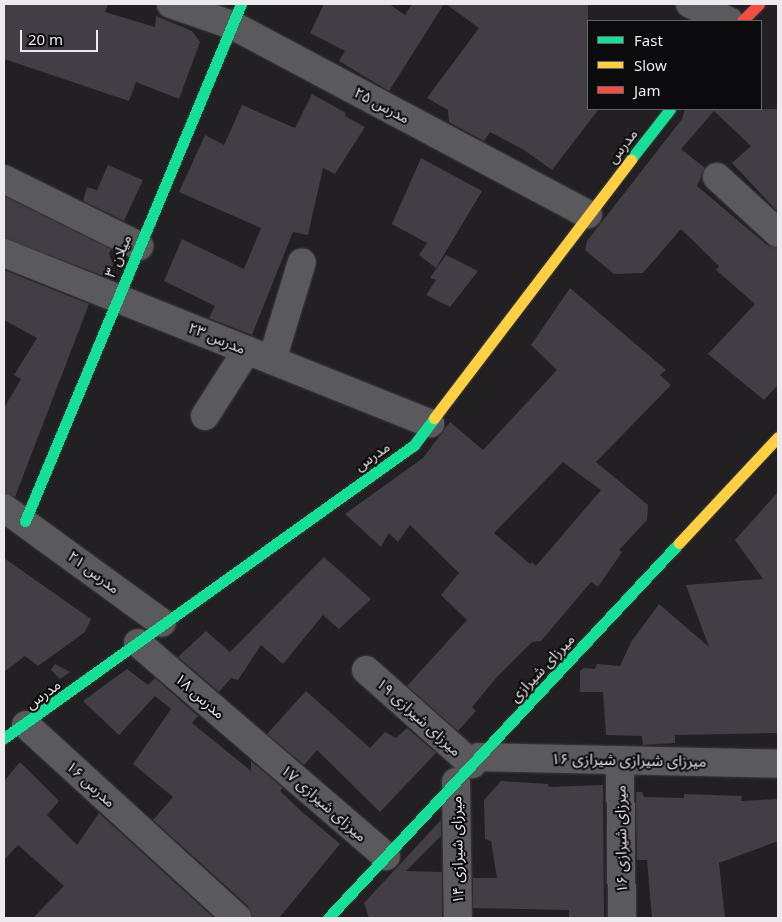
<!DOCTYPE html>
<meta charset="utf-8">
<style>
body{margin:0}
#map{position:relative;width:782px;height:922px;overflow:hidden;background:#222023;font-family:"Noto Sans","Noto Sans Arabic",sans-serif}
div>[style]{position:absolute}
.building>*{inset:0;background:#433d46}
.roads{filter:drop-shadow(0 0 1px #3c3b3d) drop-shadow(0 0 1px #3c3b3d)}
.street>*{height:28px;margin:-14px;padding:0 14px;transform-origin:14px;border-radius:14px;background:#5a595b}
.fast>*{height:11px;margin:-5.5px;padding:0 5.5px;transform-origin:5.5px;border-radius:5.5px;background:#16e098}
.slow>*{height:11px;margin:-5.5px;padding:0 5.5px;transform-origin:5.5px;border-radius:5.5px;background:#ffcf43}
.jam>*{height:11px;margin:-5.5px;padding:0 5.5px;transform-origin:5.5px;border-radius:5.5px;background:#f24e42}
span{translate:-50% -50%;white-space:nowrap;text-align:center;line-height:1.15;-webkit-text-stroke:4px #0b0a0c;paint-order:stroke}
.street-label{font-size:15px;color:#eceaed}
.frame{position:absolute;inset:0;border:5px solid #eceaed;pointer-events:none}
.legend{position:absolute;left:587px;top:20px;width:175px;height:90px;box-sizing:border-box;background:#0b0a0c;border:1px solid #656466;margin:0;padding:6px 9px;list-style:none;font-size:15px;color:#eceaed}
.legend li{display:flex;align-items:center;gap:10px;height:25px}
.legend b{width:25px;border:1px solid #656466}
.scale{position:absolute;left:20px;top:30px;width:78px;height:22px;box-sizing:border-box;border:2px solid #eceaed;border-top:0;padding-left:6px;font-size:15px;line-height:18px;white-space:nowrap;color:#eceaed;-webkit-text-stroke:4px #0b0a0c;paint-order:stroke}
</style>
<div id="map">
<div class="building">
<div style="clip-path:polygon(4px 4px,108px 4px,105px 12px,155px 27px,156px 16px,192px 31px,200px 42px,179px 99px,136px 82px,129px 101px,4px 59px)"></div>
<div style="clip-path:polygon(324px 4px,389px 4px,405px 15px,412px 4px,444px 4px,389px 91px,339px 61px,345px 51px,310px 33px)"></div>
<div style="clip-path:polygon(446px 4px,588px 4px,588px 109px,599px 109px,552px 170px,524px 150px,490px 132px,484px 141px,449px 122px,448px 110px,427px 98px,479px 28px)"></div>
<div style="clip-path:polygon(312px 94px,346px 113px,345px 116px,365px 127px,335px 174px,323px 168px,308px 235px,293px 232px,252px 335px,209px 318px,215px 306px,164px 281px,182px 239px,244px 269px,261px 228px,179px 192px,205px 135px,224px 145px,242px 105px,295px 128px)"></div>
<div style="clip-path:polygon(685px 109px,778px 109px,778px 212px,732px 163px,751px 146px,714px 111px,681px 149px,705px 168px,697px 186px,767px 245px,778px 248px,778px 385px,764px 400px,708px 354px,755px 304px,716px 270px,719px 266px,681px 229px,643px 273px,614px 274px,585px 250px,587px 241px,682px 119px)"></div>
<div style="clip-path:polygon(421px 158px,482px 191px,436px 268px,419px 255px,427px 243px,392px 224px)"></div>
<div style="clip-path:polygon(108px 165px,143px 180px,124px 221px,83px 201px,87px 187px,97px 190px)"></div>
<div style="clip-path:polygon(4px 196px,111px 249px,109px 254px,113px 264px,109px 278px,4px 238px)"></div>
<div style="clip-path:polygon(446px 255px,478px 271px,450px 307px,426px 295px,436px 280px,430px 278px)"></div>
<div style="clip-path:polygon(4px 270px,89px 304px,15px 497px,4px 493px,4px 408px,21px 379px,14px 375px,37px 338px,4px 320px)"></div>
<div style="clip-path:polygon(evenodd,570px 288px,666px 370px,660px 375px,671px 385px,596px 462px,648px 505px,647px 520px,619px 550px,622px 552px,598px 587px,591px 582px,541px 641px,532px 642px,497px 677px,472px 707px,476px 711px,458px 731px,407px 686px,467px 620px,441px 595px,459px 573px,410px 525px,398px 542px,389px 533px,381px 547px,345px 514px,423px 458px,450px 422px,483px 450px,557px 370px,531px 345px,570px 288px,563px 462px,601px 490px,536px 566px,532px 562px,530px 564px,494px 533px,563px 462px)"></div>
<div style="clip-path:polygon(778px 492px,778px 733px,675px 735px,675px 743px,643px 745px,642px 736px,606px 735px,603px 692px,580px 692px,580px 671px,584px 668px,595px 669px,597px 664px,620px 666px,631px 642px,659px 604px,709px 647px,686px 585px,763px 579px,735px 540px)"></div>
<div style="clip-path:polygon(324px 557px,371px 599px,339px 629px,323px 615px,283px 664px,261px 645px,238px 680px,231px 678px,219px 692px,178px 657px,206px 631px,230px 652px)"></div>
<div style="clip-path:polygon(4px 558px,91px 619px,85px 632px,38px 666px,25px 656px,4px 672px)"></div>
<div style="clip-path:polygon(55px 664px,70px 672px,60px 679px,51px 670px)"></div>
<div style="clip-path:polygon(127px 669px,148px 685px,155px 678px,198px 716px,192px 723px,251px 771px,251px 761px,283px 788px,280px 791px,301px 811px,340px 844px,279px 918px,252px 918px,248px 906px,153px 820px,173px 797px,133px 764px,171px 709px,155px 696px,119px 735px,83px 701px)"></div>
<div style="clip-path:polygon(306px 691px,370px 748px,385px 732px,396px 738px,407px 728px,436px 753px,380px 812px,317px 750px,304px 765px,267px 734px)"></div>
<div style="clip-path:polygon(20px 762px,59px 801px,47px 815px,77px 845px,99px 813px,214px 918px,33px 918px,64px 886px,18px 845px,4px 860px,4px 781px)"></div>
<div style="clip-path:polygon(501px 781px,548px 784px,549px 787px,603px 785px,604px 918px,569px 918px,569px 910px,473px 908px,473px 878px,497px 878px,491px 841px,485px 839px,484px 800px)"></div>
<div style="clip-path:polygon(636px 792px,642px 792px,644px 797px,684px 798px,684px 794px,742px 796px,741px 801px,778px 799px,778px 841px,719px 863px,725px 918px,652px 918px,647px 860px,637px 860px)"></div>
<div style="clip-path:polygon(441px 820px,441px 836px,406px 871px,442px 872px,442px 918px,369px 918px,364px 903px)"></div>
</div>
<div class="roads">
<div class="street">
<div style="left:171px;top:4px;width:65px;rotate:19deg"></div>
<div style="left:232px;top:25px;width:403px;rotate:28deg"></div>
<div style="left:690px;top:4px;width:43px;rotate:23.6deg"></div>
<div style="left:717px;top:177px;width:83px;rotate:42.6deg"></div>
<div style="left:4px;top:179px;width:151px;rotate:26.4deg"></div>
<div style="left:4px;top:253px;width:459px;rotate:21.8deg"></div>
<div style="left:272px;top:360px;width:102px;rotate:-73deg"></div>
<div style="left:205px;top:416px;width:78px;rotate:-57.5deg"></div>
<div style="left:4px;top:508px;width:195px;rotate:36deg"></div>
<div style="left:138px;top:643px;width:327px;rotate:40.7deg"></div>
<div style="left:366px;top:670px;width:142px;rotate:41.6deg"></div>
<div style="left:26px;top:725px;width:286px;rotate:42.4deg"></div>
<div style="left:479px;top:757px;width:299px;rotate:1.3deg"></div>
<div style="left:620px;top:760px;width:158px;rotate:89.3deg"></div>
<div style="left:456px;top:782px;width:136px;rotate:89.2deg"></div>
</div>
<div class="fast">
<div style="left:631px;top:159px;width:63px;rotate:-52deg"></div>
<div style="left:25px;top:521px;width:560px;rotate:-67.33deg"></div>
<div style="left:4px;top:738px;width:504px;rotate:-35.55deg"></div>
<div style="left:414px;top:445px;width:34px;rotate:-53deg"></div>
<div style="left:328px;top:918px;width:514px;rotate:-46.89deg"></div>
</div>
<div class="slow">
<div style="left:434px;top:418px;width:325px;rotate:-52.7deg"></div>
<div style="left:679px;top:543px;width:145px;rotate:-47deg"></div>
</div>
<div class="jam">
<div style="left:742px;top:21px;width:24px;rotate:-45deg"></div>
</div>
</div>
<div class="street-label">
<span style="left:382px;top:105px;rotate:28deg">مدرس ۲۵</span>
<span style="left:622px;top:146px;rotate:-52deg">مدرس</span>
<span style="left:118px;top:256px;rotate:-67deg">میلان ۳</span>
<span style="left:217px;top:338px;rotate:22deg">مدرس ۲۳</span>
<span style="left:372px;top:456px;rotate:-35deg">مدرس</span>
<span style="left:94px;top:572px;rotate:37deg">مدرس ۲۱</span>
<span style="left:542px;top:668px;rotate:-47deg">میرزای شیرازی</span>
<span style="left:43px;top:694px;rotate:-36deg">مدرس</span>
<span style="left:200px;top:696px;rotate:41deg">مدرس ۱۸</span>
<span style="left:419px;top:717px;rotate:42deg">میرزای شیرازی ۱۹</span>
<span style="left:629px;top:760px;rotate:1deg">میرزای شیرازی شیرازی ۱۶</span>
<span style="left:91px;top:784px;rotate:42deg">مدرس ۱۶</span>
<span style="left:324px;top:803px;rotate:41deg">میرزای شیرازی ۱۷</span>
<span style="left:621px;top:839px;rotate:-91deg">میرزای شیرازی ۱۶</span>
<span style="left:457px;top:850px;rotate:-91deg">میرزای شیرازی ۱۴</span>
</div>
<div class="frame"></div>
<ul class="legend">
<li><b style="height:6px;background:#16e098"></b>Fast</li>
<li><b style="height:6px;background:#ffcf43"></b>Slow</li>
<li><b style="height:6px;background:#f24e42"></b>Jam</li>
</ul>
<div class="scale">20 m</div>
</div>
